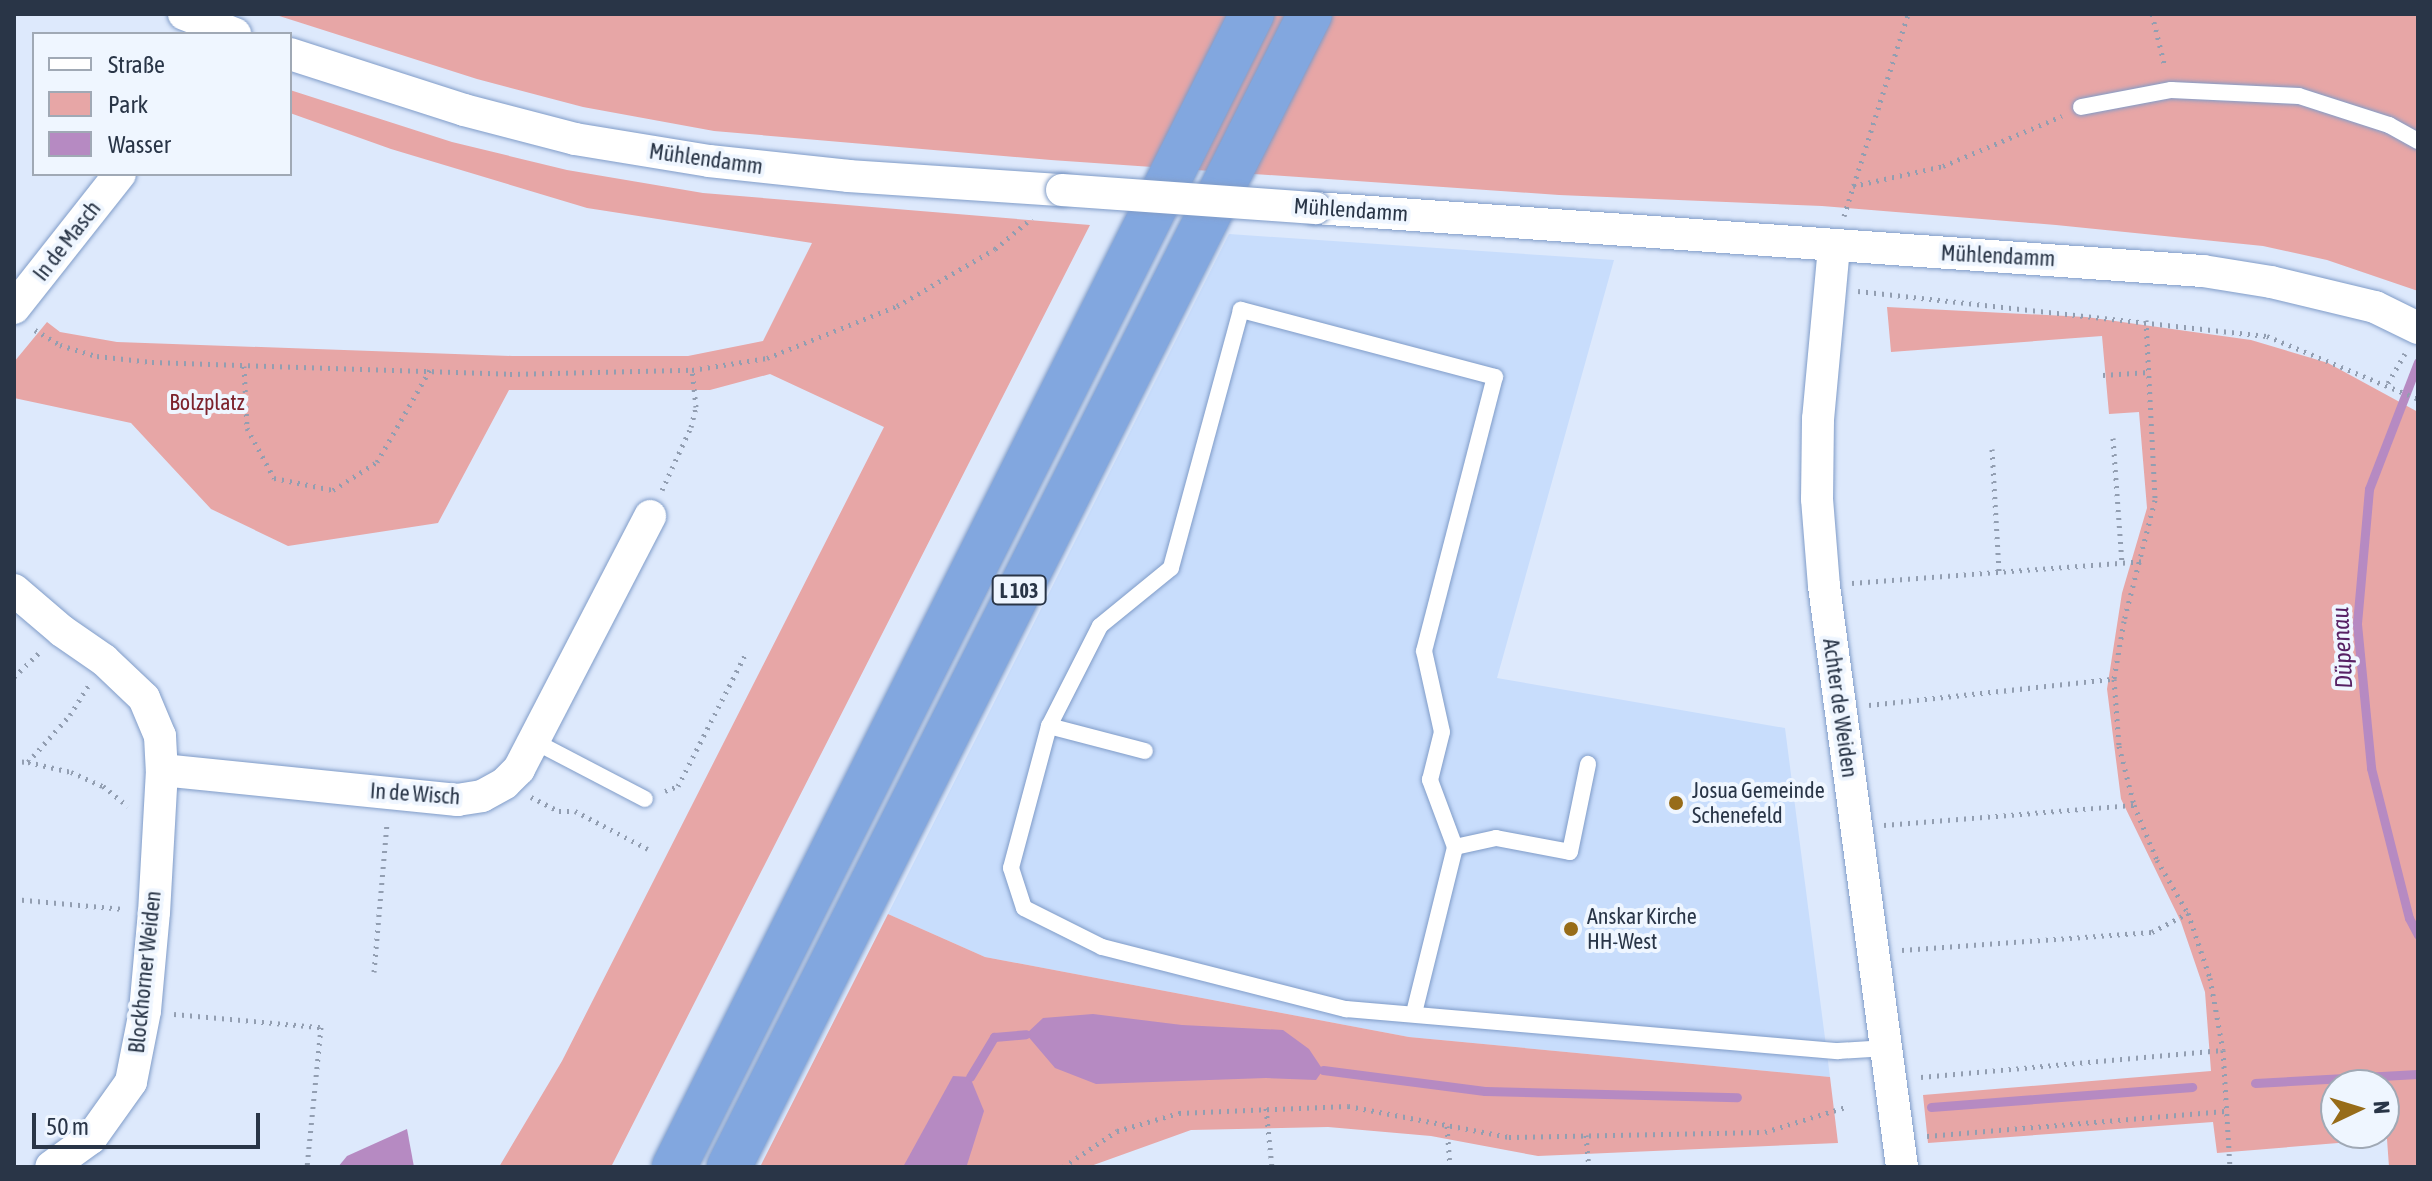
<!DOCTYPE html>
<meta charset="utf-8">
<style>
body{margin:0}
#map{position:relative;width:2432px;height:1181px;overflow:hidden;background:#dde9fc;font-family:"Asap Condensed",sans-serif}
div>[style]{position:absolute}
.built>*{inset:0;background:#c8ddfc}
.green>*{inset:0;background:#e7a6a6}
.water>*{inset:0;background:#b68ac2}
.stream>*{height:9px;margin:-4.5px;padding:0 4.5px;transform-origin:4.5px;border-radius:4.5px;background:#b68ac2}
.path>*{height:5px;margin-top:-2.5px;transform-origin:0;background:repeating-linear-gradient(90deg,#929eb1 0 2px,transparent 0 8px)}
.roads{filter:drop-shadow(0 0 2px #809cc8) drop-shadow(0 0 2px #809cc8)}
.lane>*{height:16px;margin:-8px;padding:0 8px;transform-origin:8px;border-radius:8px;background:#fff}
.street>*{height:32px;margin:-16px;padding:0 16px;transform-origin:16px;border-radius:16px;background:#fff}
.highway>*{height:44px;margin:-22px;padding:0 22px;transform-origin:22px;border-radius:22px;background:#82a7df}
.bridges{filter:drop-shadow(0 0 2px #809cc8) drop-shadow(0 0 2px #809cc8)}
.street-bridge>*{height:32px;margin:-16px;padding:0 16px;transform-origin:16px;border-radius:16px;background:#fff}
.dots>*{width:22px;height:22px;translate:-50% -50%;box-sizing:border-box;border:4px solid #eff6ff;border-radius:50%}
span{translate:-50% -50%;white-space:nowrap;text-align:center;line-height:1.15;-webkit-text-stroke:8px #eff6ff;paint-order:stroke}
.shield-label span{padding:2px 6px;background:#eff6ff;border:2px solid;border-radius:6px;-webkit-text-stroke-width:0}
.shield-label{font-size:20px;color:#293547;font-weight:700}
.street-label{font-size:22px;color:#293547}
.park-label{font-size:22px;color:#7d222c}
.poi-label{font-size:22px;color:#293547}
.left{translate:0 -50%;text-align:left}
.water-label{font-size:24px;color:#572064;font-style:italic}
.frame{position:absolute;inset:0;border:16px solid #293547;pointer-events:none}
.legend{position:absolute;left:32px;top:32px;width:260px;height:144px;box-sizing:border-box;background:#eff6ff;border:2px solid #a0a9b5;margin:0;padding:10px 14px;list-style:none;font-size:24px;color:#293547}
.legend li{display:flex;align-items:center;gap:16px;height:40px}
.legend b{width:40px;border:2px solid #a0a9b5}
.north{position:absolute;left:2320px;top:1069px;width:80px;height:80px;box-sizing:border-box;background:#eff6ff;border:2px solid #a0a9b5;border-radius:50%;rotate:86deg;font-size:22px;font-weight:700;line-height:32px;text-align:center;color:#293547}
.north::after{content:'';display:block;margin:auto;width:28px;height:36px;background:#976c19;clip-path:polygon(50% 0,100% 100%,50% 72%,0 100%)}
.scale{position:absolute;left:32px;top:1113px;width:228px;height:36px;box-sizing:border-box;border:4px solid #293547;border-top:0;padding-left:10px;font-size:24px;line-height:28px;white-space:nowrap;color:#293547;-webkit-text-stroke:6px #eff6ff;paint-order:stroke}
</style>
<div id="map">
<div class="built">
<div style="clip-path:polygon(1229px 234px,1614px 260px,1497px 678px,1785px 728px,1830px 1077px,1409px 1037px,985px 957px,888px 914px)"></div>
</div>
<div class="green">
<div style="clip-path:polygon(273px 14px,2418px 14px,2418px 291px,2327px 260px,2263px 246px,2056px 225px,1822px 206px,1559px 195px,1051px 160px,714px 131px,583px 107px,477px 79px)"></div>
<div style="clip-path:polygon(290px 90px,452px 142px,567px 170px,703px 193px,1090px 225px,611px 1167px,499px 1167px,562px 1061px,884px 427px,770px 374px,710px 390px,509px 390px,438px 523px,288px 546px,211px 509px,131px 423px,14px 398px,14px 362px,47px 322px,60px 332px,117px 342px,512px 356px,688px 356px,763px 341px,812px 243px,587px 208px,391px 149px,290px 113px)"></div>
<div style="clip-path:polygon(evenodd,1887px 307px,2086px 317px,2251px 340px,2328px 363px,2418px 412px,2418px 1167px,2389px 1167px,2387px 1139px,2217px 1153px,2213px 1122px,1928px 1143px,1923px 1095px,2211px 1071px,2205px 992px,2181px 922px,2121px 799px,2107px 689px,2122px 593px,2147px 508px,2139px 412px,2109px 414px,2102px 336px,1891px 352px,1887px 307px,2384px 1085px,2384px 1133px,2336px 1133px,2336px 1085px,2384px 1085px)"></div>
<div style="clip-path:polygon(888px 914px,985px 957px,1409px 1037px,1830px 1077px,1838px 1143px,1538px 1156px,1431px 1136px,1328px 1127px,1191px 1130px,1088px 1167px,760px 1167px)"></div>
</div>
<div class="water">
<div style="clip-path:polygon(1093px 1014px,1182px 1025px,1283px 1030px,1309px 1049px,1323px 1070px,1316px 1080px,1266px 1078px,1096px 1084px,1055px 1068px,1026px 1034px,1043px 1018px)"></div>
<div style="clip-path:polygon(953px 1076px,970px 1077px,984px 1111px,967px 1165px,903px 1167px)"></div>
<div style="clip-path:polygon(407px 1129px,414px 1167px,338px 1167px,347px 1156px)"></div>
</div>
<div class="stream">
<div style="left:2418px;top:362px;width:136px;rotate:111.1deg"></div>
<div style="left:2369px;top:489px;width:136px;rotate:95.1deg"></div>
<div style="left:2357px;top:624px;width:145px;rotate:84.4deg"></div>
<div style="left:2371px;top:768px;width:155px;rotate:75.8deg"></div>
<div style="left:2409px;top:918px;width:19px;rotate:62deg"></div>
<div style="left:1323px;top:1070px;width:163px;rotate:7.4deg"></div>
<div style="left:1485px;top:1091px;width:252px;rotate:1.4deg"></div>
<div style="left:970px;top:1077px;width:47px;rotate:-59deg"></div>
<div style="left:994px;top:1037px;width:32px;rotate:-5deg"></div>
<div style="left:2255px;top:1083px;width:163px;rotate:-3.2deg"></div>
<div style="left:1931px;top:1107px;width:262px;rotate:-4.4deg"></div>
</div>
<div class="path">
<div style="left:2152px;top:14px;width:55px;rotate:76.2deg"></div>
<div style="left:1853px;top:186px;width:92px;rotate:-12.5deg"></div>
<div style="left:1943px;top:166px;width:129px;rotate:-22.8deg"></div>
<div style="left:1844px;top:216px;width:212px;rotate:-72.4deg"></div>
<div style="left:1858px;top:291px;width:411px;rotate:6.3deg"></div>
<div style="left:2267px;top:336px;width:164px;rotate:22.6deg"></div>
<div style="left:2146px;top:320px;width:180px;rotate:87.1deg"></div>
<div style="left:2155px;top:500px;width:125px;rotate:104.4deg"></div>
<div style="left:2124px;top:621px;width:59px;rotate:99.8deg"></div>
<div style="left:2114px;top:679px;width:67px;rotate:85.7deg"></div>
<div style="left:2119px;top:746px;width:61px;rotate:75.7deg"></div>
<div style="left:2134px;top:805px;width:60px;rotate:67.3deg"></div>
<div style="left:2157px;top:860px;width:61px;rotate:59.7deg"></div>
<div style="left:2188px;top:913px;width:69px;rotate:71.3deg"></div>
<div style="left:2210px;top:978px;width:73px;rotate:79.8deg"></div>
<div style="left:2223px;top:1050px;width:117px;rotate:86.6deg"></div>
<div style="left:35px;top:330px;width:29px;rotate:31deg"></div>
<div style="left:60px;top:345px;width:39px;rotate:17deg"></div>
<div style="left:97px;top:356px;width:55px;rotate:6.2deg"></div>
<div style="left:152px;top:362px;width:358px;rotate:1.9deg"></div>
<div style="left:510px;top:374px;width:182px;rotate:-1.3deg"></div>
<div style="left:692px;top:370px;width:76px;rotate:-9.1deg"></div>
<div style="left:767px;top:358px;width:140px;rotate:-21.8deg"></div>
<div style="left:897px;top:306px;width:113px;rotate:-30.2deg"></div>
<div style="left:995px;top:249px;width:48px;rotate:-40deg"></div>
<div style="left:244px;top:366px;width:62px;rotate:87.2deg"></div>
<div style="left:247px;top:428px;width:57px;rotate:61.6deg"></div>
<div style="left:274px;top:478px;width:60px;rotate:11.5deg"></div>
<div style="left:333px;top:490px;width:52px;rotate:-32.5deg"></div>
<div style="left:377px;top:462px;width:106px;rotate:-60.1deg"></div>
<div style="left:2103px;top:375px;width:46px;rotate:-3.7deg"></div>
<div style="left:2388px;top:383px;width:34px;rotate:-60deg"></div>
<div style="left:2113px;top:438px;width:125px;rotate:85.9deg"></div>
<div style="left:1992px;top:449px;width:122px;rotate:86.7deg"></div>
<div style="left:662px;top:490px;width:69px;rotate:-65.3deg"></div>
<div style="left:691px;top:427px;width:21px;rotate:-76deg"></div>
<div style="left:696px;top:407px;width:37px;rotate:-96deg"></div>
<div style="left:1852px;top:583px;width:291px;rotate:-4.3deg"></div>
<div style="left:14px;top:677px;width:37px;rotate:-44deg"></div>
<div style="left:1869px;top:705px;width:246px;rotate:-6.1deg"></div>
<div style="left:14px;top:761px;width:14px;rotate:4deg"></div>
<div style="left:28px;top:762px;width:63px;rotate:-48.2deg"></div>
<div style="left:70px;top:715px;width:36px;rotate:-58deg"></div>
<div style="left:28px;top:762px;width:44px;rotate:13.1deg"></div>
<div style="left:71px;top:772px;width:35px;rotate:24deg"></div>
<div style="left:103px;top:786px;width:32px;rotate:39deg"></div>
<div style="left:665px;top:791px;width:14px;rotate:-21deg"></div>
<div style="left:678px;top:786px;width:149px;rotate:-62.9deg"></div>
<div style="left:531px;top:797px;width:31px;rotate:27deg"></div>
<div style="left:559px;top:811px;width:16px"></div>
<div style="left:575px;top:811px;width:82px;rotate:27.5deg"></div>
<div style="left:1884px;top:825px;width:251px;rotate:-4.6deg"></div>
<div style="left:14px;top:899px;width:110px;rotate:5.2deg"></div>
<div style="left:1902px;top:950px;width:251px;rotate:-4.1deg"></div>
<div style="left:2152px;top:932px;width:41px;rotate:-27.8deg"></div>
<div style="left:374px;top:972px;width:151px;rotate:-85deg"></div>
<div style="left:174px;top:1014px;width:148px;rotate:5.1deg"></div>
<div style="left:321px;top:1027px;width:141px;rotate:95.7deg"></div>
<div style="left:1921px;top:1077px;width:303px;rotate:-5.1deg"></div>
<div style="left:1266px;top:1108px;width:59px;rotate:84.2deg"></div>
<div style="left:1447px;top:1126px;width:41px;rotate:85.8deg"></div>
<div style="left:1586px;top:1135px;width:32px;rotate:85deg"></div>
<div style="left:1927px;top:1136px;width:299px;rotate:-4.8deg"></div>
<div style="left:1063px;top:1167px;width:65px;rotate:-33.7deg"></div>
<div style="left:1117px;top:1131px;width:65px;rotate:-16.2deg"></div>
<div style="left:1179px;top:1113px;width:169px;rotate:-2.4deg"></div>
<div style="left:1348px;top:1106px;width:164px;rotate:10.9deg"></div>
<div style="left:1509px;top:1137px;width:256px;rotate:-1.1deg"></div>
<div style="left:1765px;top:1132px;width:85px;rotate:-17.2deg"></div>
</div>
<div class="roads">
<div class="lane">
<div style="left:2081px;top:107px;width:92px;rotate:-10.7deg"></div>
<div style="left:2171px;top:90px;width:128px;rotate:2.7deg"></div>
<div style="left:2299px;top:96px;width:95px;rotate:17.9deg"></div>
<div style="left:2389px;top:125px;width:33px;rotate:29deg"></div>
<div style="left:1049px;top:726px;width:99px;rotate:14.6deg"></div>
<div style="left:534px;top:741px;width:125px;rotate:27.6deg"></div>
<div style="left:1455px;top:847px;width:42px;rotate:-12.4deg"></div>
<div style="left:1496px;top:838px;width:75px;rotate:10.7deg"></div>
<div style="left:1570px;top:852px;width:90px;rotate:-78.4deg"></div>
<div style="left:1414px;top:1013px;width:171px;rotate:-76.1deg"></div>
<div style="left:1455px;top:847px;width:72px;rotate:-110.5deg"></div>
<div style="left:1430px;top:780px;width:49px;rotate:-76deg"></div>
<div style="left:1442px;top:732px;width:83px;rotate:-102.5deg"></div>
<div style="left:1424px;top:651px;width:283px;rotate:-75.5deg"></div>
<div style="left:1495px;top:377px;width:263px;rotate:-165.2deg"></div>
<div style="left:1241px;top:310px;width:267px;rotate:105.2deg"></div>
<div style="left:1171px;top:568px;width:92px;rotate:140.8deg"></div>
<div style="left:1100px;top:626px;width:112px;rotate:117deg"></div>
<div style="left:1049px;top:726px;width:147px;rotate:105deg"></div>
<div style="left:1011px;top:868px;width:42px;rotate:72deg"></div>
<div style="left:1024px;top:908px;width:87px;rotate:26.6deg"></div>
<div style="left:1102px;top:947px;width:252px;rotate:14.3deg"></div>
<div style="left:1346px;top:1009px;width:494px;rotate:4.9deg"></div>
<div style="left:1838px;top:1051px;width:49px;rotate:-3.5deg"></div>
</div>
<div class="street">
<div style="left:184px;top:14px;width:55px;rotate:21.4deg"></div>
<div style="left:290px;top:54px;width:183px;rotate:17.8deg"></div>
<div style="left:464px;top:110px;width:115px;rotate:14.6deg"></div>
<div style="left:575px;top:139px;width:136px;rotate:9.3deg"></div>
<div style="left:709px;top:161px;width:141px;rotate:6.1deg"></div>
<div style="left:849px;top:176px;width:213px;rotate:3.8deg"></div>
<div style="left:1315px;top:208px;width:890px;rotate:4.06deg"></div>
<div style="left:2203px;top:271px;width:69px;rotate:9.2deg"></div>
<div style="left:2271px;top:282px;width:107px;rotate:13.5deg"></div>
<div style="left:2375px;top:307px;width:48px;rotate:26deg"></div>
<div style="left:1834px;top:247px;width:173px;rotate:95.3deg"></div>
<div style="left:1818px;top:419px;width:80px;rotate:90.7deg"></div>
<div style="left:1817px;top:499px;width:87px;rotate:85.4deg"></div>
<div style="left:1824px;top:586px;width:586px;rotate:82.35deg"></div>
<div style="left:14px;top:308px;width:171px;rotate:-51.7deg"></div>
<div style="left:14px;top:590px;width:63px;rotate:40.5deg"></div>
<div style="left:62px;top:631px;width:51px;rotate:34.6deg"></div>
<div style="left:104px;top:660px;width:55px;rotate:43.5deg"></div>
<div style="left:144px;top:698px;width:41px;rotate:67.2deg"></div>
<div style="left:160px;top:736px;width:34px;rotate:87deg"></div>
<div style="left:162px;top:770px;width:142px;rotate:93.2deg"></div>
<div style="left:154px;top:912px;width:99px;rotate:95.2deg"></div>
<div style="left:145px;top:1011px;width:72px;rotate:101.2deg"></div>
<div style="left:131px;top:1082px;width:69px;rotate:125.5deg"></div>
<div style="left:91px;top:1138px;width:49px;rotate:144.1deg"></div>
<div style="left:162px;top:770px;width:297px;rotate:5.8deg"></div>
<div style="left:457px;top:800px;width:25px;rotate:-9deg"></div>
<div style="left:482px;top:796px;width:26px;rotate:-29deg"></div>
<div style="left:505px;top:783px;width:20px;rotate:-45deg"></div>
<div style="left:519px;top:769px;width:285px;rotate:-62.6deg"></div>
</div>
<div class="highway">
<div style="left:674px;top:1167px;width:1290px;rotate:-63.38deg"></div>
<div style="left:729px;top:1167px;width:1291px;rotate:-63.26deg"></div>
</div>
</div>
<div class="bridges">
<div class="street-bridge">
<div style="left:1062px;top:190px;width:254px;rotate:4.1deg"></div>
</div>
</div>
<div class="dots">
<div style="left:1676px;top:803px;background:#976c19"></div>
<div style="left:1571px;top:929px;background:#976c19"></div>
</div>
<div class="shield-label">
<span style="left:1019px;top:590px">L 103</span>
</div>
<div class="street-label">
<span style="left:706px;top:159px;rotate:8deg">Mühlendamm</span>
<span style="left:1351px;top:210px;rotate:4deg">Mühlendamm</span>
<span style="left:67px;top:241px;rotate:-52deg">In de Masch</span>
<span style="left:1998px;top:256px;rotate:3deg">Mühlendamm</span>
<span style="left:1840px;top:708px;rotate:82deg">Achter de Weiden</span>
<span style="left:415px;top:794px;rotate:4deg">In de Wisch</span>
<span style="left:145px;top:972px;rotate:-84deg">Blockhorner Weiden</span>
</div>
<div class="park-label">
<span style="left:207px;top:403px">Bolzplatz</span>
</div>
<div class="poi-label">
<span class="left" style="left:1692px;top:803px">Josua Gemeinde<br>Schenefeld</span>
<span class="left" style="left:1587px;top:929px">Anskar Kirche<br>HH-West</span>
</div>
<div class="water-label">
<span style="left:2342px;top:648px;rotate:-93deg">Düpenau</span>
</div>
<div class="frame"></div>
<ul class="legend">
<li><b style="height:10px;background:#fff"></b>Straße</li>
<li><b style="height:22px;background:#e7a6a6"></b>Park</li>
<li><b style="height:22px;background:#b68ac2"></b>Wasser</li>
</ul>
<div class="north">N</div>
<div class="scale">50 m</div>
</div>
